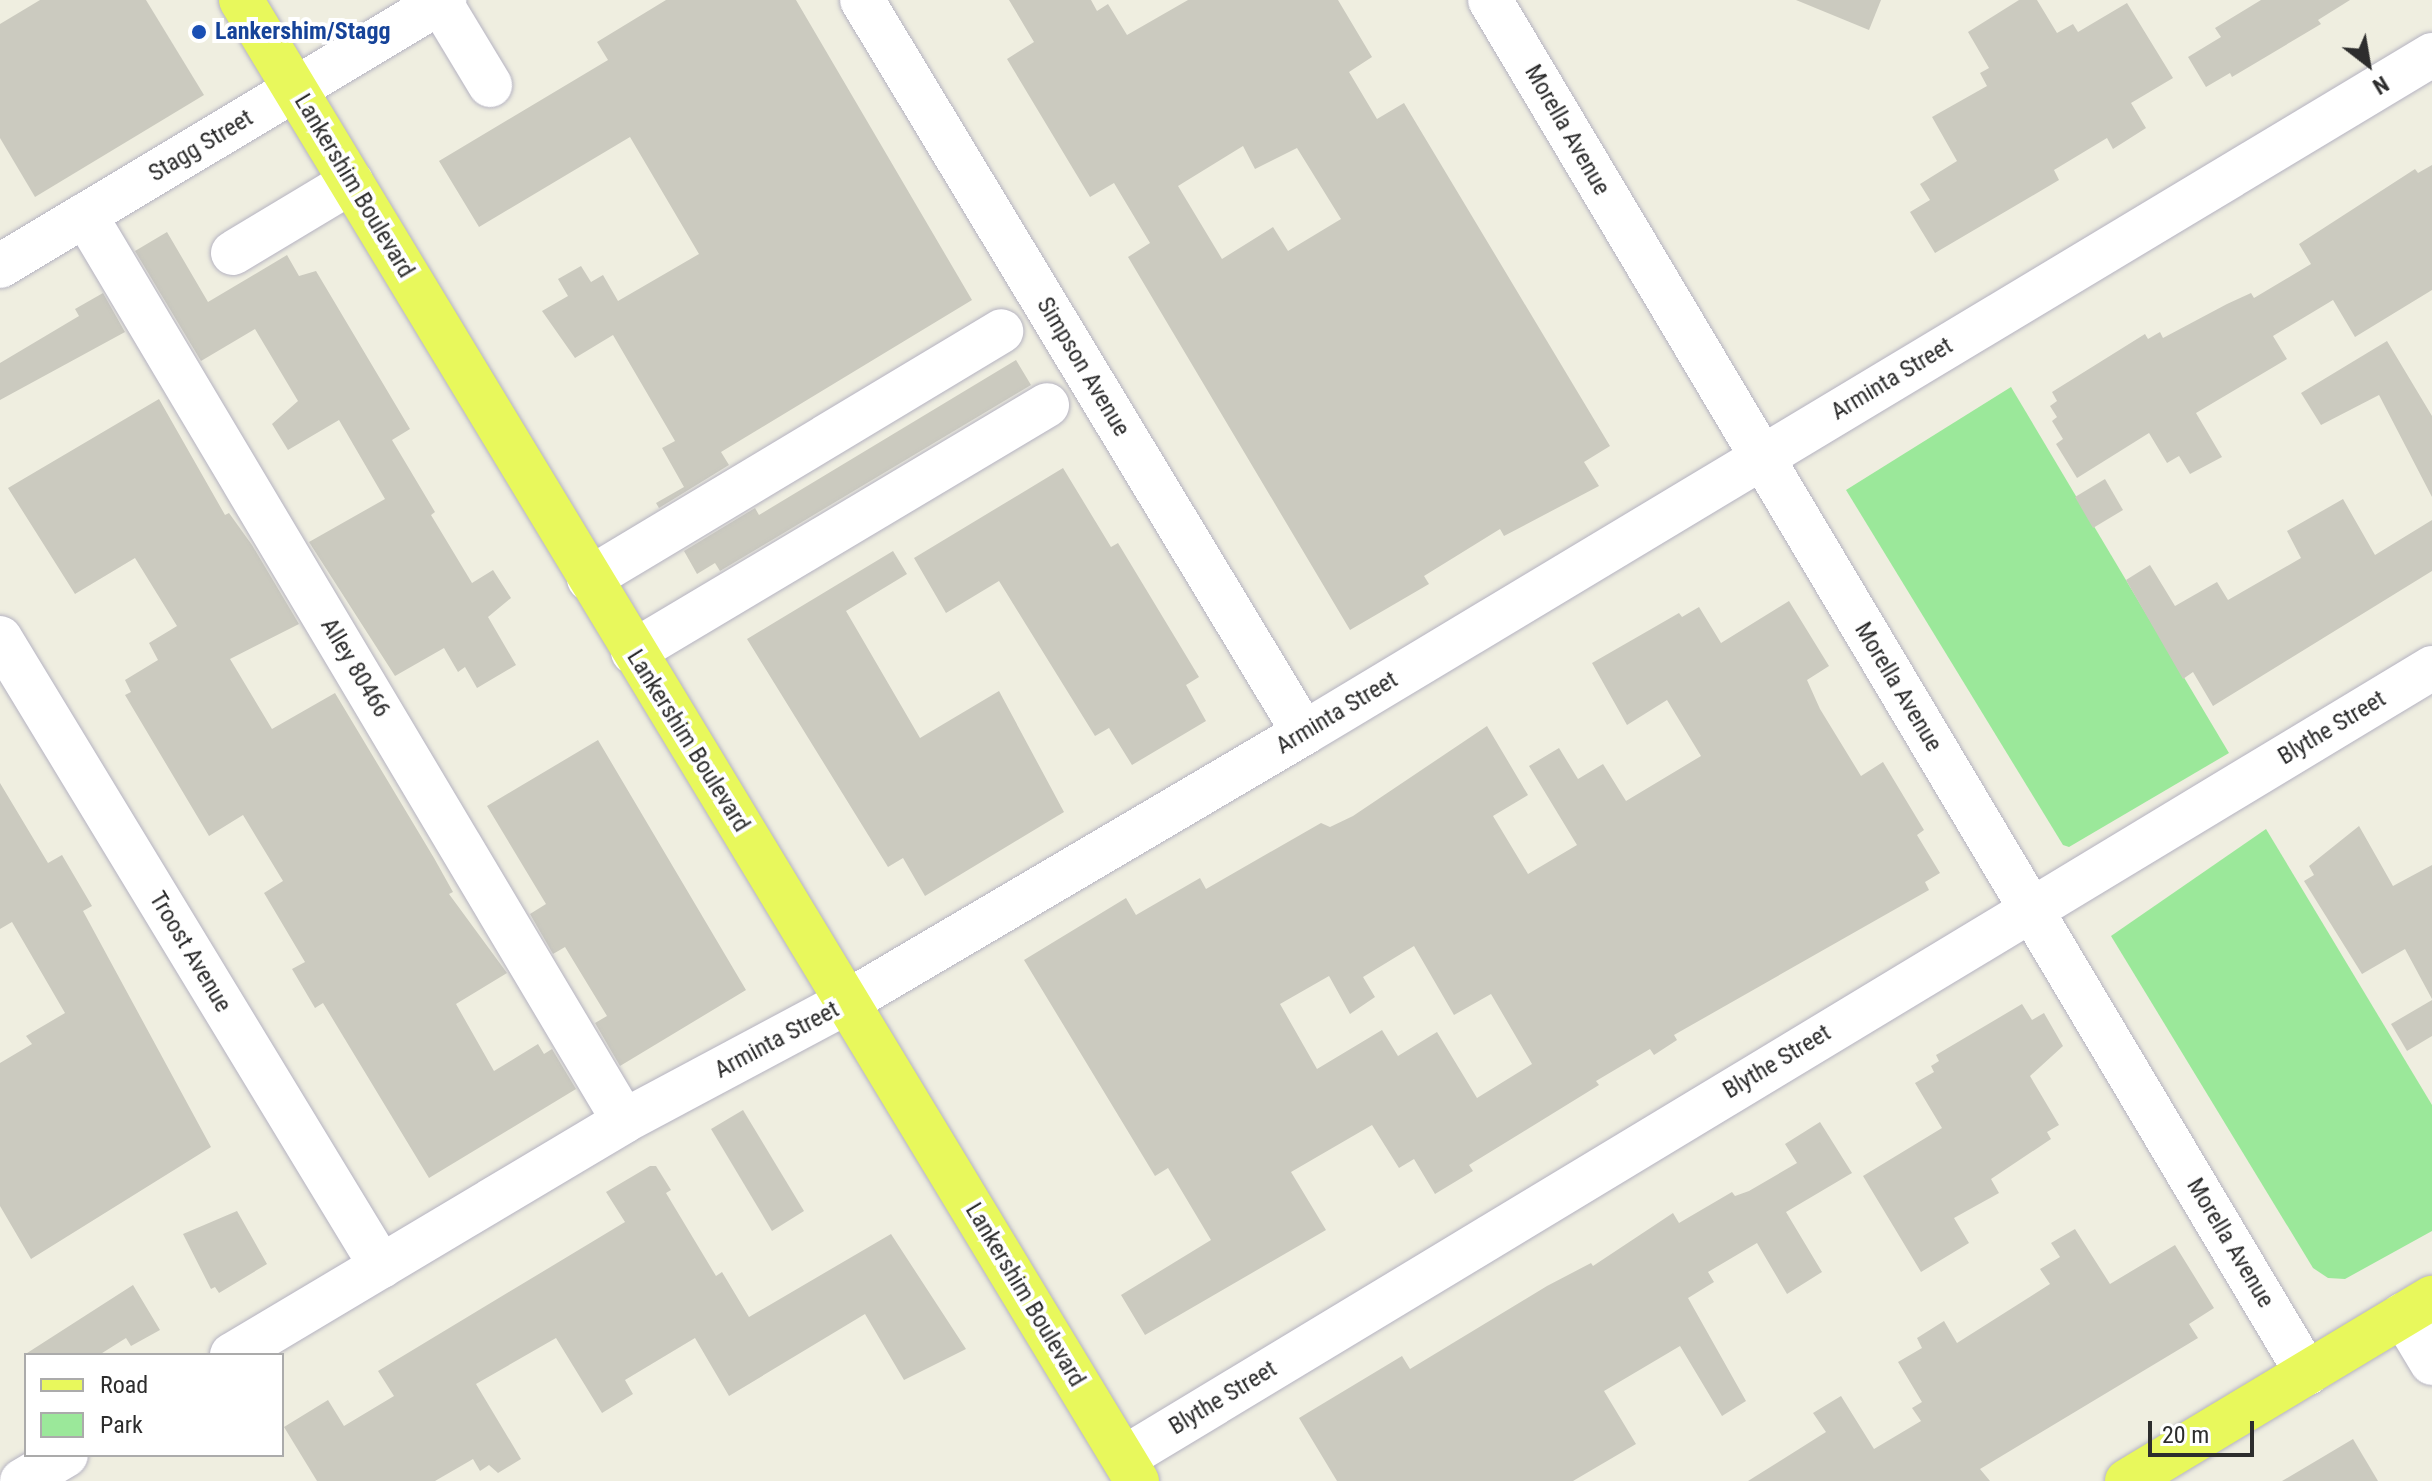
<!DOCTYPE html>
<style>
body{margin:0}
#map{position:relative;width:2432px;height:1481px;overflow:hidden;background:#efeee0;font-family:"Roboto Condensed",sans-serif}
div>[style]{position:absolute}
.green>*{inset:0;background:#9be89a}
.building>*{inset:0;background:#cbcabf}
.roads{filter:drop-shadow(0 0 2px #b5b3c1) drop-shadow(0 0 2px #b5b3c1)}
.minor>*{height:44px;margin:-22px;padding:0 22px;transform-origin:22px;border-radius:22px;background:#fff}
.major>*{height:44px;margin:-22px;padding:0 22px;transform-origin:22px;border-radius:22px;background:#e8f85c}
.dots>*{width:22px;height:22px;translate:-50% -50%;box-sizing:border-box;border:4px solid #fff;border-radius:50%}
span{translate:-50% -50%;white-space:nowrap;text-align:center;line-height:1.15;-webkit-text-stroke:8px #fff;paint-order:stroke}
.transit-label{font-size:24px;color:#164399;font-weight:700}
.left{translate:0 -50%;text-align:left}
.street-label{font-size:24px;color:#2d2d2d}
.legend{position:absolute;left:24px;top:1353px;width:260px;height:104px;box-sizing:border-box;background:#fff;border:2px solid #ababab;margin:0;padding:10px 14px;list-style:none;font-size:24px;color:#2d2d2d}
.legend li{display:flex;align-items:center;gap:16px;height:40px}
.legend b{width:40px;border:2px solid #ababab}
.north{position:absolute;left:2328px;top:24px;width:80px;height:80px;-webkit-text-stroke:6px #fff;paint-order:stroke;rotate:149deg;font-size:22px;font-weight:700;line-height:32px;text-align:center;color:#2d2d2d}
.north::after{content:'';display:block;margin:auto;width:28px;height:36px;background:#2d2d2d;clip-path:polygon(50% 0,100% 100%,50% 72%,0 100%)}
.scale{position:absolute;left:2148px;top:1421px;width:106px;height:36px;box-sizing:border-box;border:4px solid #2d2d2d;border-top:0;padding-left:10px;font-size:24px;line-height:28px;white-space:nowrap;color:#2d2d2d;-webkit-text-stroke:6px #fff;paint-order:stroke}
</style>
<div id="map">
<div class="green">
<div style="clip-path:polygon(2011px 387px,2229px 753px,2069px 847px,2063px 845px,1846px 490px)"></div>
<div style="clip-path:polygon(2266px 829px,2432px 1105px,2432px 1231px,2345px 1279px,2328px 1278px,2313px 1268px,2111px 936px)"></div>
</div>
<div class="building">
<div style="clip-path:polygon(40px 0,146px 0,204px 95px,35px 197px,0 138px,0 24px)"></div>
<div style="clip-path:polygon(666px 0,796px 0,972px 300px,721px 452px,729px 465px,659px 508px,656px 503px,684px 487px,662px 448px,675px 441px,613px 335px,575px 358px,542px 311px,568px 296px,558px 279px,581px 266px,591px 282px,603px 275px,618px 301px,699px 254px,630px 137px,479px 227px,439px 161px,608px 60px,597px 42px)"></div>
<div style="clip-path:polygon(evenodd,1009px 0,1091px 0,1097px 11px,1108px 4px,1127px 35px,1188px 0,1338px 0,1372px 57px,1349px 72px,1377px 119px,1404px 103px,1610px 446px,1584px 462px,1599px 486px,1504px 536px,1500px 529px,1424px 576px,1429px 584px,1350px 630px,1128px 257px,1150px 243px,1114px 183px,1090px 197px,1007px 59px,1034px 42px,1009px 0,1243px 146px,1255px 169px,1297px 148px,1341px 219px,1288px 251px,1273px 227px,1222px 259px,1178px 186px,1243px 146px)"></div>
<div style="clip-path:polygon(1796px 0,1881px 0,1869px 30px)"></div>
<div style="clip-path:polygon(2019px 0,2037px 0,2057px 33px,2073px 24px,2078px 32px,2127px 3px,2173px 78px,2131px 103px,2146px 128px,2113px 149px,2107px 138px,2054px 170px,2059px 180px,1935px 253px,1910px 212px,1930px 200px,1920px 184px,1957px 161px,1932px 117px,1987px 86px,1980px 73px,1989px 68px,1968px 32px)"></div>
<div style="clip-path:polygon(2261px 0,2350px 0,2318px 20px,2321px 24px,2232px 77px,2230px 73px,2206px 87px,2188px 57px,2221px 37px,2215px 28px)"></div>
<div style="clip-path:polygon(2432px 165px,2432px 290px,2355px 337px,2333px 300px,2273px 336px,2287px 359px,2196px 413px,2222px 457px,2190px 474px,2179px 456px,2167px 463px,2149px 433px,2077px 478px,2056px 444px,2063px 439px,2052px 421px,2057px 417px,2050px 406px,2057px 401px,2052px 392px,2145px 334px,2148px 339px,2160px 332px,2163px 338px,2227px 304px,2251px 293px,2254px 298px,2311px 264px,2299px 244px,2415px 169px,2418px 173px)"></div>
<div style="clip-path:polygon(167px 232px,208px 302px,287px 255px,299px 276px,316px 271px,410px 429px,392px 440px,435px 512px,431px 515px,472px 583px,493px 570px,511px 598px,488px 617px,516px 665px,477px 688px,465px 667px,458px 672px,444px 648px,395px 676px,309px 542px,385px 499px,339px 420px,288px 450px,272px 424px,298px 401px,255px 329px,201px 361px,135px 251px)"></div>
<div style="clip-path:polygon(103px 293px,125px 332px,0 400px,0 363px,79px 316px,75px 309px)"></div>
<div style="clip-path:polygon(2387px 341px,2432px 416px,2432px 497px,2379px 395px,2321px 425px,2301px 393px)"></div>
<div style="clip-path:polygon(1016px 360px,1031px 385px,720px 571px,715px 563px,697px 574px,684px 551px,755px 508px,759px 515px)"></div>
<div style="clip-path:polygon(159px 399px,225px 515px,229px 513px,252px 545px,299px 624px,230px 659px,272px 729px,335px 693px,434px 858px,453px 892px,449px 894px,507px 973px,456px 1004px,494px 1071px,538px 1044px,544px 1054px,552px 1049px,576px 1089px,429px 1178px,323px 1003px,315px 1008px,292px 969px,305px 962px,264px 893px,283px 881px,243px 815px,209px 836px,125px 695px,131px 692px,125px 680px,158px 660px,149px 643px,177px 626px,135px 558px,75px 594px,8px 488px)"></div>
<div style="clip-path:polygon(1063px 468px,1111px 547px,1118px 543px,1199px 677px,1186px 685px,1206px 721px,1132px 765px,1109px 728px,1095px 736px,999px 581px,946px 613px,914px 558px)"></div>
<div style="clip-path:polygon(2105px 479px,2123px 510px,2093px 528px,2075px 497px)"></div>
<div style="clip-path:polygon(2343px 499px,2375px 555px,2432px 520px,2432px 571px,2213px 706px,2193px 672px,2183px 679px,2126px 580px,2150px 565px,2175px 606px,2217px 582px,2228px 600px,2301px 558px,2287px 531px)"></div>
<div style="clip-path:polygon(893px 551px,907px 574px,846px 611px,920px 738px,999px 691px,1064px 812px,925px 896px,903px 858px,888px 867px,747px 639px)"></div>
<div style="clip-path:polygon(evenodd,1789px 601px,1829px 666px,1807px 680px,1820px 709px,1861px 776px,1883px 762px,1924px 830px,1917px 835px,1940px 873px,1925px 882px,1929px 890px,1674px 1035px,1677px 1040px,1654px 1055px,1650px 1049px,1596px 1081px,1599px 1085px,1469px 1165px,1473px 1171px,1435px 1194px,1414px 1159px,1399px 1168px,1372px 1125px,1291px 1172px,1326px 1230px,1145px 1335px,1121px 1295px,1211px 1240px,1168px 1168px,1155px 1176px,1024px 960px,1126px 898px,1136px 915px,1200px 878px,1206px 889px,1321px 823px,1330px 827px,1353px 816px,1487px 726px,1528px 795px,1493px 816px,1528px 874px,1577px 845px,1529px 766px,1559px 748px,1578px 779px,1603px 764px,1626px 801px,1701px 756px,1667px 700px,1627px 725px,1592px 663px,1679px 613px,1682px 617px,1699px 607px,1721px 643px,1789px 601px,1414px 946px,1454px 1015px,1491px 994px,1532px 1064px,1477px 1098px,1437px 1032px,1398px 1056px,1382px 1030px,1317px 1069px,1280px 1004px,1329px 976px,1350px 1014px,1375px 997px,1363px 977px,1414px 946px)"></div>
<div style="clip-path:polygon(598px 740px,746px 990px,620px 1066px,595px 1023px,607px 1016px,565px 947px,553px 954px,530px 914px,546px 904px,487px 806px)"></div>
<div style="clip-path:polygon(0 783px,48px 863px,62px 855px,92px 906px,83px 911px,211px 1147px,31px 1259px,0 1206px,0 1063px,32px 1044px,26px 1036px,65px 1013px,12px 922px,0 929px)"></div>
<div style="clip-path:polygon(2359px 826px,2393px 886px,2432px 865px,2432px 999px,2405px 949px,2362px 974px,2304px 881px,2314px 875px,2309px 866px)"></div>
<div style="clip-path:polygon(2432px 1000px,2432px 1036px,2407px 1051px,2391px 1024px)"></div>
<div style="clip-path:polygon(2022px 1004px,2032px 1020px,2044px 1013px,2063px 1046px,2030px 1076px,2059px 1125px,2047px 1132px,2051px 1139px,1991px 1179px,1999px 1193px,1954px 1218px,1969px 1243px,1921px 1272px,1863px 1176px,1942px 1128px,1915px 1083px,1934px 1072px,1931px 1066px,1939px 1061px,1936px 1055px)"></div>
<div style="clip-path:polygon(743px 1110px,804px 1211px,772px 1231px,711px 1129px)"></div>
<div style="clip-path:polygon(1820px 1122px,1852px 1173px,1786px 1212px,1822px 1272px,1787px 1294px,1757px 1243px,1708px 1272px,1714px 1282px,1688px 1298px,1746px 1401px,1722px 1416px,1680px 1346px,1604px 1391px,1636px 1444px,1573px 1481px,1337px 1481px,1299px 1418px,1402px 1356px,1410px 1369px,1547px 1286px,1591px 1263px,1593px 1266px,1673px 1213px,1679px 1223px,1732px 1192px,1735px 1196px,1749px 1191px,1797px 1163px,1785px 1144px)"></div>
<div style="clip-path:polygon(650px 1166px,656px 1166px,671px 1190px,666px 1193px,716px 1276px,722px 1272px,749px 1317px,891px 1234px,966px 1349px,904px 1380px,865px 1314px,729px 1396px,695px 1338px,625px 1380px,633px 1394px,602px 1413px,556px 1338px,476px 1384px,521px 1459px,498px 1473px,489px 1465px,480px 1471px,473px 1459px,435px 1481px,317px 1481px,284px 1427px,328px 1400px,344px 1426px,394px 1396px,378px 1371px,625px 1222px,606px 1192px)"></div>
<div style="clip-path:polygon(237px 1211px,267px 1264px,219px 1293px,215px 1287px,211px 1289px,183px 1234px)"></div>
<div style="clip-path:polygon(2075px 1229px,2110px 1284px,2175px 1245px,2214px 1308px,2189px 1324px,2198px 1338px,1980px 1469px,1990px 1481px,1748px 1481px,1826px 1432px,1813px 1413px,1841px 1396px,1874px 1449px,1921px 1421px,1912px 1408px,1922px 1402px,1898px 1362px,1922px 1348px,1917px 1338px,1944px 1321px,1957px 1343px,2050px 1284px,2040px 1269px,2060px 1257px,2051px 1243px)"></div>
<div style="clip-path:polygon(133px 1285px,160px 1330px,131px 1346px,126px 1338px,99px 1355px,24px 1355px)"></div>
<div style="clip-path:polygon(2353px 1439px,2378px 1481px,2282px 1481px)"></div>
</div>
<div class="roads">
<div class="minor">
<div style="left:862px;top:0;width:856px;rotate:58.91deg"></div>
<div style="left:1490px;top:0;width:1598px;rotate:59.25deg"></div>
<div style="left:440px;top:2px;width:97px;rotate:58.9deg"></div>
<div style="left:85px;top:215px;width:1054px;rotate:59.25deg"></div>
<div style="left:233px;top:253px;width:138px;rotate:-31deg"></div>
<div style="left:0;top:266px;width:518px;rotate:-30.93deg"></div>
<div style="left:589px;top:579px;width:481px;rotate:-31deg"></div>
<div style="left:0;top:638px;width:735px;rotate:58.76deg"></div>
<div style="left:633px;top:652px;width:482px;rotate:-30.8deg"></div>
<div style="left:2403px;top:1315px;width:56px;rotate:58.9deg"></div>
<div style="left:232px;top:1355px;width:457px;rotate:-30.8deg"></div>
<div style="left:624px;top:1121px;width:253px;rotate:-28.1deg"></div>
<div style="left:847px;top:1002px;width:530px;rotate:-30.48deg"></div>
<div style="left:1304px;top:733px;width:1316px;rotate:-31.01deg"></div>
<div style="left:1124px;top:1458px;width:1528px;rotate:-31.13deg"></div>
<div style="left:22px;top:1481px;width:51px;rotate:-30.6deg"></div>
</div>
<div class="major">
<div style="left:241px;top:0;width:1731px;rotate:58.83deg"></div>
<div style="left:2127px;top:1481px;width:356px;rotate:-31deg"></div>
</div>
</div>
<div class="dots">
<div style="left:199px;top:32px;background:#1a4fb4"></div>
</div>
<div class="transit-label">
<span class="left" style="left:215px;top:32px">Lankershim/Stagg</span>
</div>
<div class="street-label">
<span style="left:1567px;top:130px;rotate:60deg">Morella Avenue</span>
<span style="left:201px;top:146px;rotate:-31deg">Stagg Street</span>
<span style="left:354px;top:186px;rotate:59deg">Lankershim Boulevard</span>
<span style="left:1083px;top:367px;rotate:59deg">Simpson Avenue</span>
<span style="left:1892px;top:379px;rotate:-31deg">Arminta Street</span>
<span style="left:355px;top:668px;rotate:59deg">Alley 80466</span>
<span style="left:1898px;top:687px;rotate:59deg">Morella Avenue</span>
<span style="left:1337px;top:713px;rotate:-31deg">Arminta Street</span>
<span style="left:2332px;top:728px;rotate:-31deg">Blythe Street</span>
<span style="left:688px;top:741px;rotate:58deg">Lankershim Boulevard</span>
<span style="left:190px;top:952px;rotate:59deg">Troost Avenue</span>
<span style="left:777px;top:1040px;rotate:-28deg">Arminta Street</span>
<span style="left:1777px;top:1062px;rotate:-31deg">Blythe Street</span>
<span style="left:2230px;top:1243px;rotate:59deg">Morella Avenue</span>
<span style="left:1025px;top:1295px;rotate:59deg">Lankershim Boulevard</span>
<span style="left:1223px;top:1398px;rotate:-31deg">Blythe Street</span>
</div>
<ul class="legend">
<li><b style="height:10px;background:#e8f85c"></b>Road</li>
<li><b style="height:22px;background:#9be89a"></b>Park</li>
</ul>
<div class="north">N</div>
<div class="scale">20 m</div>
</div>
